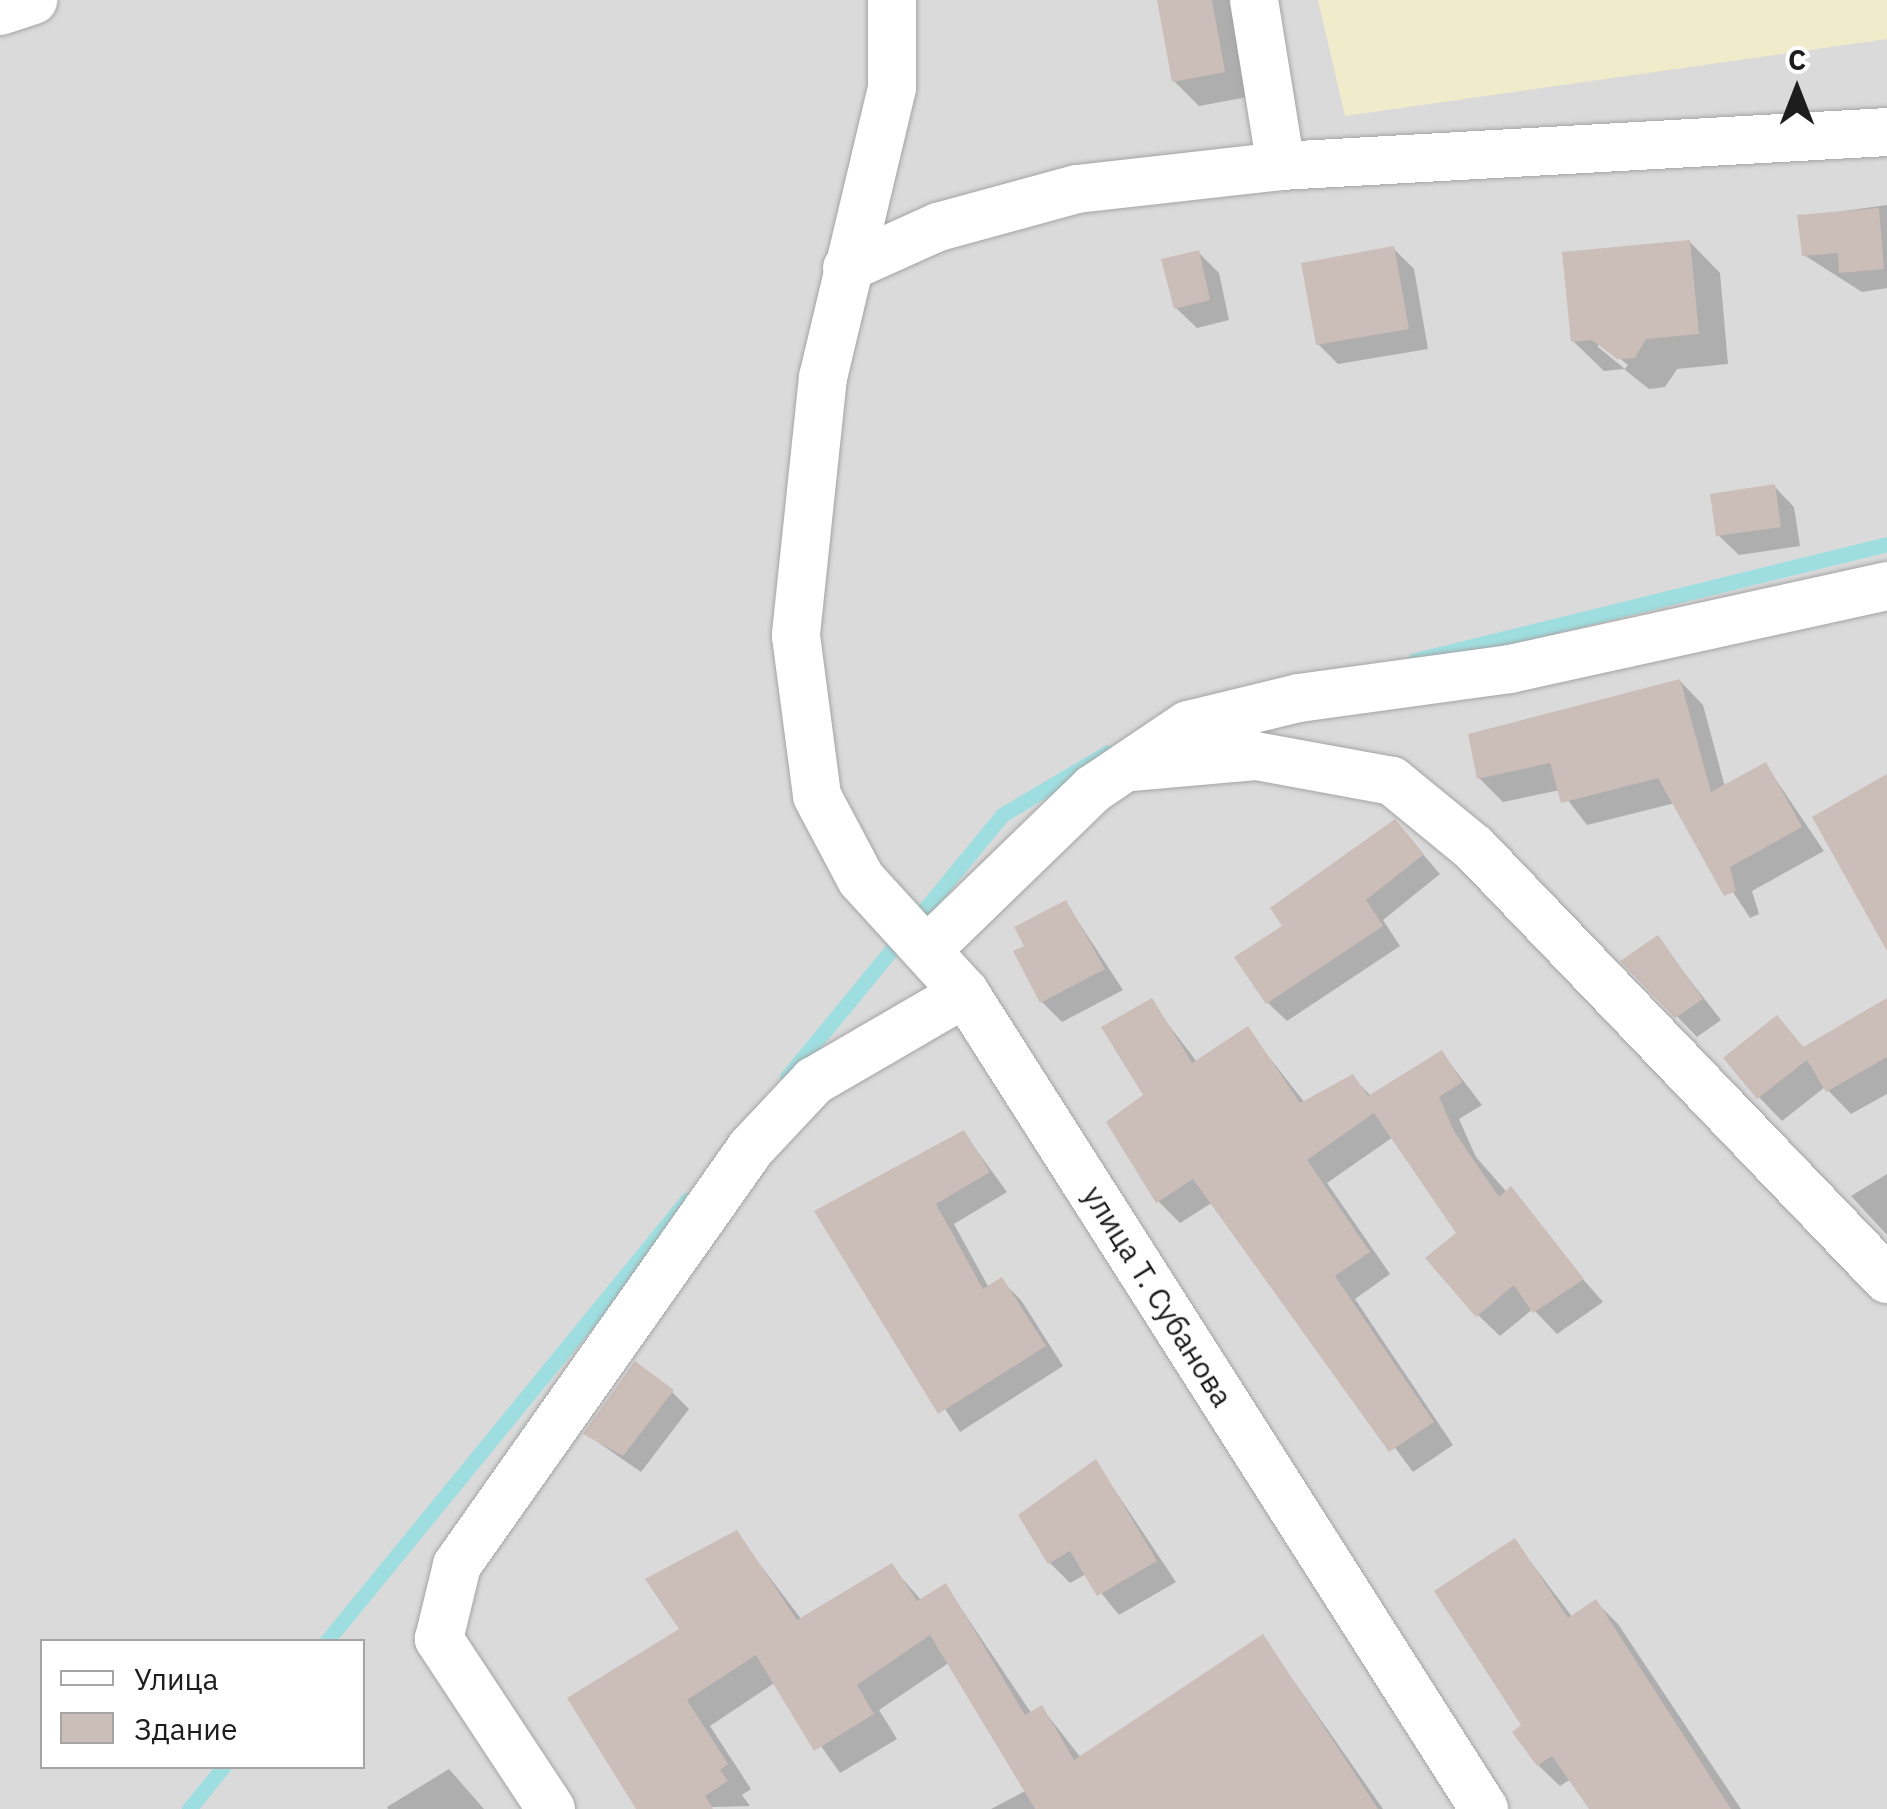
<!DOCTYPE html>
<meta charset="utf-8">
<style>
body{margin:0}
#map{position:relative;width:1887px;height:1809px;overflow:hidden;background:#efe8e2;font-family:"IBM Plex Sans",sans-serif}
div>[style]{position:absolute}
.residential>*{inset:0;background:#dbdada}
.farmland>*{inset:0;background:#efebcb}
.shadow>*{inset:0;background:#0003}
.stream>*{height:15px;margin:-7.5px;padding:0 7.5px;transform-origin:7.5px;border-radius:7.5px;background:#9fdee0}
.building>*{inset:0;background:#cbbdb8}
.roads{filter:drop-shadow(0 0 2px #a4a4a4) drop-shadow(0 0 2px #a4a4a4)}
.street>*{height:48px;margin:-24px;padding:0 24px;transform-origin:24px;border-radius:24px;background:#fff}
span{translate:-50% -50%;white-space:nowrap;text-align:center;line-height:1.15;-webkit-text-stroke:8px #fff;paint-order:stroke}
.street-label{font-size:30px;color:#1d1d1d}
.legend{position:absolute;left:40px;top:1639px;width:325px;height:130px;box-sizing:border-box;background:#fff;border:2px solid #a5a5a5;margin:0;padding:12px 18px;list-style:none;font-size:30px;color:#1d1d1d}
.legend li{display:flex;align-items:center;gap:20px;height:50px}
.legend b{width:50px;border:2px solid #a5a5a5}
.north{position:absolute;left:1747px;top:40px;width:100px;height:100px;-webkit-text-stroke:8px #fff;paint-order:stroke;rotate:0deg;font-size:28px;font-weight:700;line-height:40px;text-align:center;color:#1d1d1d}
.north::after{content:'';display:block;margin:auto;width:35px;height:45px;background:#1d1d1d;clip-path:polygon(50% 0,100% 100%,50% 72%,0 100%)}
</style>
<div id="map">
<div class="residential">
<div style="clip-path:polygon(evenodd,0 0,1887px 0,1887px 1809px,0 1809px,0 0,42px 1642px,362px 1642px,362px 1766px,42px 1766px,42px 1642px)"></div>
</div>
<div class="farmland">
<div style="clip-path:polygon(1318px 0,1887px 0,1887px 39px,1345px 116px)"></div>
</div>
<div class="shadow">
<div style="clip-path:polygon(1159px 0,1233px 0,1248px 97px,1199px 106px,1174px 81px)"></div>
<div style="clip-path:polygon(1887px 205px,1887px 288px,1862px 292px,1804px 255px,1800px 217px)"></div>
<div style="clip-path:polygon(evenodd,1690px 242px,1720px 273px,1728px 364px,1677px 369px,1665px 387px,1649px 389px,1624px 369px,1604px 371px,1573px 341px,1690px 242px,1598px 341px,1628px 365px,1625px 369px,1598px 347px,1598px 341px)"></div>
<div style="clip-path:polygon(1394px 249px,1414px 269px,1428px 349px,1338px 364px,1318px 344px)"></div>
<div style="clip-path:polygon(1198px 252px,1219px 273px,1229px 320px,1197px 328px,1176px 308px)"></div>
<div style="clip-path:polygon(1774px 486px,1794px 507px,1800px 546px,1739px 555px,1718px 535px)"></div>
<div style="clip-path:polygon(1680px 681px,1703px 705px,1725px 787px,1766px 765px,1824px 851px,1752px 891px,1759px 914px,1750px 918px,1675px 803px,1587px 825px,1560px 790px,1503px 802px,1479px 778px)"></div>
<div style="clip-path:polygon(1395px 822px,1440px 874px,1383px 920px,1400px 946px,1287px 1021px,1268px 1003px,1285px 926px)"></div>
<div style="clip-path:polygon(1066px 903px,1123px 990px,1062px 1022px,1042px 1002px,1027px 947px)"></div>
<div style="clip-path:polygon(1657px 938px,1721px 1020px,1697px 1037px,1624px 961px)"></div>
<div style="clip-path:polygon(1887px 1001px,1887px 1094px,1851px 1114px,1825px 1087px,1782px 1121px,1759px 1097px,1777px 1018px,1805px 1049px)"></div>
<div style="clip-path:polygon(1151px 1002px,1197px 1062px,1247px 1029px,1305px 1103px,1352px 1077px,1372px 1097px,1442px 1053px,1482px 1105px,1459px 1119px,1476px 1157px,1603px 1302px,1557px 1334px,1533px 1309px,1500px 1336px,1478px 1315px,1459px 1233px,1393px 1137px,1327px 1183px,1390px 1274px,1355px 1299px,1453px 1445px,1413px 1472px,1213px 1202px,1180px 1223px,1158px 1201px,1147px 1096px)"></div>
<div style="clip-path:polygon(964px 1133px,1007px 1192px,954px 1224px,989px 1288px,1001px 1280px,1021px 1300px,1063px 1366px,960px 1432px,817px 1212px)"></div>
<div style="clip-path:polygon(1887px 1174px,1887px 1235px,1851px 1196px)"></div>
<div style="clip-path:polygon(672px 1392px,689px 1409px,641px 1472px,586px 1434px)"></div>
<div style="clip-path:polygon(1096px 1462px,1176px 1582px,1119px 1615px,1086px 1574px,1070px 1583px,1050px 1563px)"></div>
<div style="clip-path:polygon(736px 1533px,802px 1620px,891px 1566px,922px 1601px,946px 1586px,1032px 1714px,1042px 1708px,1081px 1758px,1263px 1637px,1383px 1809px,991px 1809px,1027px 1790px,950px 1662px,879px 1710px,897px 1739px,840px 1773px,776px 1682px,710px 1726px,751px 1789px,742px 1795px,750px 1806px,640px 1809px,682px 1630px)"></div>
<div style="clip-path:polygon(1515px 1541px,1573px 1618px,1596px 1602px,1618px 1624px,1741px 1809px,1592px 1809px,1571px 1779px,1560px 1786px,1538px 1765px,1525px 1726px)"></div>
<div style="clip-path:polygon(449px 1769px,484px 1809px,388px 1809px,387px 1807px)"></div>
</div>
<div class="stream">
<div style="left:1415px;top:660px;width:486px;rotate:-13.8deg"></div>
<div style="left:787px;top:1077px;width:339px;rotate:-50.6deg"></div>
<div style="left:1002px;top:815px;width:123px;rotate:-30.7deg"></div>
<div style="left:326px;top:1642px;width:571px;rotate:-50.76deg"></div>
<div style="left:189px;top:1809px;width:55px;rotate:-50.9deg"></div>
</div>
<div class="building">
<div style="clip-path:polygon(1157px 0,1212px 0,1225px 72px,1172px 82px)"></div>
<div style="clip-path:polygon(1879px 208px,1884px 269px,1839px 273px,1838px 253px,1802px 256px,1797px 215px)"></div>
<div style="clip-path:polygon(1690px 240px,1699px 334px,1646px 339px,1635px 358px,1617px 359px,1592px 340px,1571px 342px,1562px 252px)"></div>
<div style="clip-path:polygon(1394px 246px,1409px 329px,1316px 345px,1301px 263px)"></div>
<div style="clip-path:polygon(1199px 250px,1210px 300px,1174px 309px,1161px 259px)"></div>
<div style="clip-path:polygon(1775px 484px,1781px 527px,1716px 536px,1710px 494px)"></div>
<div style="clip-path:polygon(1680px 679px,1711px 792px,1766px 762px,1802px 827px,1730px 867px,1736px 891px,1724px 896px,1658px 778px,1561px 803px,1550px 763px,1477px 779px,1468px 734px)"></div>
<div style="clip-path:polygon(1887px 774px,1887px 951px,1812px 817px)"></div>
<div style="clip-path:polygon(1395px 819px,1424px 854px,1366px 900px,1383px 926px,1266px 1004px,1234px 957px,1282px 926px,1270px 908px)"></div>
<div style="clip-path:polygon(1066px 900px,1105px 969px,1040px 1003px,1013px 951px,1024px 946px,1014px 927px)"></div>
<div style="clip-path:polygon(1658px 935px,1703px 999px,1675px 1018px,1620px 961px)"></div>
<div style="clip-path:polygon(1152px 998px,1192px 1063px,1248px 1026px,1300px 1103px,1353px 1074px,1368px 1096px,1442px 1050px,1462px 1082px,1439px 1097px,1455px 1133px,1499px 1197px,1511px 1186px,1584px 1279px,1533px 1313px,1514px 1285px,1476px 1317px,1425px 1258px,1456px 1233px,1374px 1113px,1307px 1160px,1370px 1252px,1335px 1276px,1434px 1422px,1389px 1452px,1193px 1179px,1156px 1203px,1106px 1122px,1143px 1095px,1101px 1027px)"></div>
<div style="clip-path:polygon(1887px 998px,1887px 1057px,1826px 1092px,1807px 1060px,1757px 1099px,1723px 1058px,1777px 1015px,1803px 1047px)"></div>
<div style="clip-path:polygon(964px 1130px,990px 1172px,936px 1204px,983px 1289px,1002px 1277px,1046px 1346px,938px 1414px,814px 1211px)"></div>
<div style="clip-path:polygon(635px 1361px,674px 1390px,623px 1456px,583px 1434px)"></div>
<div style="clip-path:polygon(1096px 1459px,1157px 1561px,1097px 1596px,1070px 1551px,1048px 1564px,1018px 1515px)"></div>
<div style="clip-path:polygon(737px 1530px,797px 1620px,892px 1563px,917px 1601px,946px 1583px,1025px 1715px,1042px 1705px,1074px 1760px,1263px 1634px,1378px 1809px,1035px 1809px,930px 1635px,857px 1685px,874px 1714px,814px 1751px,756px 1655px,687px 1700px,728px 1764px,720px 1770px,728px 1781px,705px 1796px,713px 1809px,636px 1809px,567px 1698px,679px 1629px,645px 1579px)"></div>
<div style="clip-path:polygon(1515px 1538px,1568px 1618px,1596px 1599px,1731px 1809px,1589px 1809px,1552px 1756px,1537px 1766px,1512px 1732px,1521px 1725px,1434px 1591px)"></div>
</div>
<div class="roads">
<div class="street">
<div style="left:892px;top:0;width:88px;rotate:90deg"></div>
<div style="left:892px;top:88px;width:297px;rotate:103.4deg"></div>
<div style="left:823px;top:377px;width:260px;rotate:96deg"></div>
<div style="left:796px;top:636px;width:161px;rotate:82.5deg"></div>
<div style="left:817px;top:796px;width:94px;rotate:62.1deg"></div>
<div style="left:861px;top:879px;width:154px;rotate:47.6deg"></div>
<div style="left:965px;top:993px;width:967px;rotate:57.54deg"></div>
<div style="left:1254px;top:0;width:168px;rotate:80.8deg"></div>
<div style="left:0;top:11px;width:35px;rotate:-18deg"></div>
<div style="left:847px;top:268px;width:100px;rotate:-24.3deg"></div>
<div style="left:938px;top:227px;width:144px;rotate:-15.3deg"></div>
<div style="left:1077px;top:189px;width:205px;rotate:-6.4deg"></div>
<div style="left:1281px;top:166px;width:607px;rotate:-3.21deg"></div>
<div style="left:1131px;top:767px;width:125px;rotate:-5deg"></div>
<div style="left:1256px;top:756px;width:138px;rotate:10.4deg"></div>
<div style="left:1392px;top:781px;width:106px;rotate:39.3deg"></div>
<div style="left:1474px;top:848px;width:597px;rotate:46.22deg"></div>
<div style="left:931px;top:946px;width:226px;rotate:-44.1deg"></div>
<div style="left:1093px;top:789px;width:115px;rotate:-34deg"></div>
<div style="left:1188px;top:725px;width:114px;rotate:-13.7deg"></div>
<div style="left:1299px;top:698px;width:213px;rotate:-7.8deg"></div>
<div style="left:1510px;top:669px;width:386px;rotate:-12.4deg"></div>
<div style="left:551px;top:1809px;width:204px;rotate:-123.4deg"></div>
<div style="left:439px;top:1639px;width:76px;rotate:-76.3deg"></div>
<div style="left:457px;top:1565px;width:510px;rotate:-54.81deg"></div>
<div style="left:751px;top:1148px;width:92px;rotate:-46.8deg"></div>
<div style="left:814px;top:1081px;width:175px;rotate:-30.2deg"></div>
</div>
</div>
<div class="street-label">
<span style="left:1158px;top:1296px;rotate:58deg">улица Т. Субанова</span>
</div>
<ul class="legend">
<li><b style="height:12px;background:#fff"></b>Улица</li>
<li><b style="height:28px;background:#cbbdb8"></b>Здание</li>
</ul>
<div class="north">С</div>
</div>
